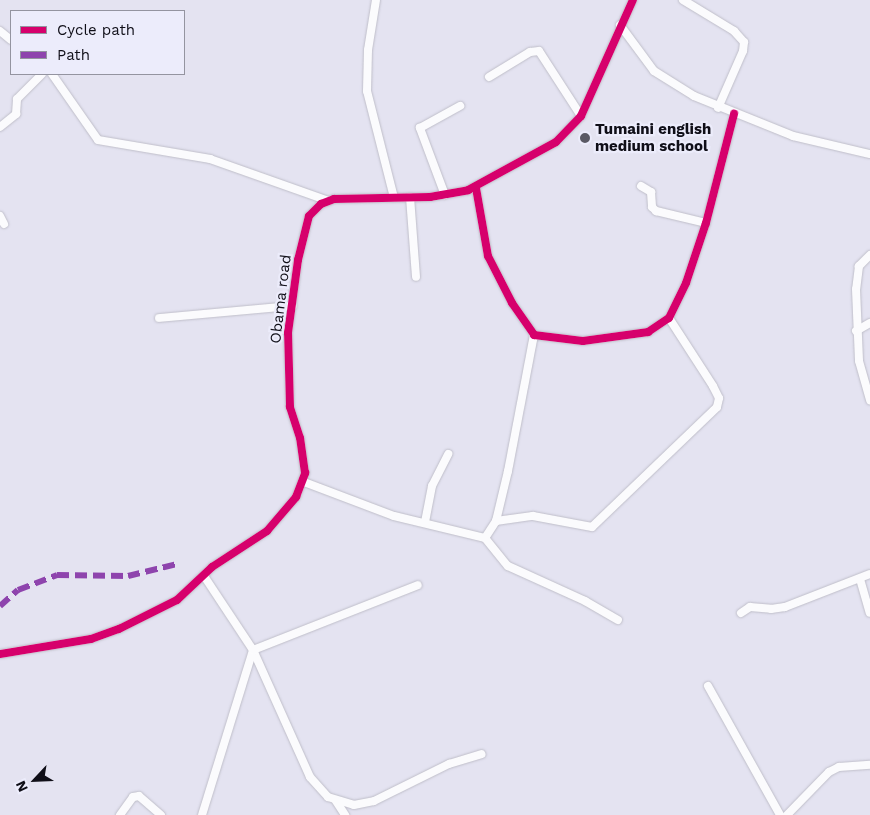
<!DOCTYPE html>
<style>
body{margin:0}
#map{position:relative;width:870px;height:815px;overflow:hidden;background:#e4e3f1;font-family:"Work Sans",sans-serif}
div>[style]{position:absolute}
.built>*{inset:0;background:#dbdaf2}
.round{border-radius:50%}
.roads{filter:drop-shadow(0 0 1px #bfbec9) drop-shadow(0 0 1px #bfbec9)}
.street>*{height:8px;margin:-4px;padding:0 4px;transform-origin:4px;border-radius:4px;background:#fbfbfd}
.quiet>*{height:6px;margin-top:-3px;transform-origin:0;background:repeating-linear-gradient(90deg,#8e44ad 0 12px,transparent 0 18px)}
.cycleway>*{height:8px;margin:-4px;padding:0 4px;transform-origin:4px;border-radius:4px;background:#d6006c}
.dots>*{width:14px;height:14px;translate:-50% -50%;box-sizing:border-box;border:2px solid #ececfb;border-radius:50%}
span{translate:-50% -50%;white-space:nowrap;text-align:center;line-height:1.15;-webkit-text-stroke:4.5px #ececfb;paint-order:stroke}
.poi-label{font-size:15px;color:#100f18;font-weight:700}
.left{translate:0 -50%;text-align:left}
.street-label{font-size:15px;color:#100f18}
.legend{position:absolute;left:10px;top:10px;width:175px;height:65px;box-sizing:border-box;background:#ececfb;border:1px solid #9494a0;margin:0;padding:6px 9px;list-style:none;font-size:15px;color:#100f18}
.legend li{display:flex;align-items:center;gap:10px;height:25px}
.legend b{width:25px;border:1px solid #9494a0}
.north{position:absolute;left:10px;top:755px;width:50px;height:50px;-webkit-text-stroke:4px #ececfb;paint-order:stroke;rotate:245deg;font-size:14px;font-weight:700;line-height:20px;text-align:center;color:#100f18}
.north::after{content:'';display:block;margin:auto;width:18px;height:22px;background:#100f18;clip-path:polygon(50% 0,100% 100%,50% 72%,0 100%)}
</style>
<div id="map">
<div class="built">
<div class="round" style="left:579.5px;top:132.5px;width:11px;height:11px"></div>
</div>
<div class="roads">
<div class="street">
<div style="left:376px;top:0;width:51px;rotate:99.1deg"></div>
<div style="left:368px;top:50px;width:41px;rotate:91.4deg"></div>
<div style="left:367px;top:91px;width:110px;rotate:75.8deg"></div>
<div style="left:683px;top:0;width:60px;rotate:31.3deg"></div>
<div style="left:734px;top:31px;width:15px;rotate:48deg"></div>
<div style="left:744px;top:42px;width:9px;rotate:96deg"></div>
<div style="left:743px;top:51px;width:62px;rotate:113.7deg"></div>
<div style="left:620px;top:25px;width:57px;rotate:53.5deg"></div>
<div style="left:654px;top:71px;width:47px;rotate:32deg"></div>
<div style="left:694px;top:96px;width:107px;rotate:22deg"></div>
<div style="left:793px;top:136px;width:79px;rotate:13.2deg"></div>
<div style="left:0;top:31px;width:14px;rotate:39deg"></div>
<div style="left:52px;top:74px;width:80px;rotate:55.1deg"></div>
<div style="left:98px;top:140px;width:114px;rotate:9.6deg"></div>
<div style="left:210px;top:159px;width:123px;rotate:19.5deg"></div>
<div style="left:489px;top:77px;width:48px;rotate:-31.4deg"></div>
<div style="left:530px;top:52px;width:9px;rotate:-6deg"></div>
<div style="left:539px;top:51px;width:77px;rotate:57.1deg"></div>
<div style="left:0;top:127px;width:21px;rotate:-39deg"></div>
<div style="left:16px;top:114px;width:15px;rotate:-86deg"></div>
<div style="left:17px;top:99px;width:35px;rotate:-45deg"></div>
<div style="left:641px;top:186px;width:12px;rotate:31deg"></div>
<div style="left:651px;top:192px;width:15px;rotate:86deg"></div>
<div style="left:652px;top:207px;width:6px;rotate:45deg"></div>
<div style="left:656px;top:211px;width:51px;rotate:13.5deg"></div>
<div style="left:476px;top:188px;width:69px;rotate:80deg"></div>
<div style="left:488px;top:256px;width:53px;rotate:62.9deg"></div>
<div style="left:512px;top:303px;width:39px;rotate:55deg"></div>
<div style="left:534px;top:335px;width:49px;rotate:7deg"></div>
<div style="left:583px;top:341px;width:66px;rotate:-7.9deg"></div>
<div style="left:648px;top:332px;width:25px;rotate:-34deg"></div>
<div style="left:669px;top:318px;width:39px;rotate:-64deg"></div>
<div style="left:686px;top:283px;width:63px;rotate:-71.6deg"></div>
<div style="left:706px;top:223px;width:113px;rotate:-75.6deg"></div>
<div style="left:445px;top:195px;width:72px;rotate:-110.5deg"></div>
<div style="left:420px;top:128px;width:46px;rotate:-28.8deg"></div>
<div style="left:410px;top:197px;width:80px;rotate:85.7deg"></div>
<div style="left:0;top:216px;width:9px;rotate:63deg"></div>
<div style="left:870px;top:255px;width:16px;rotate:135deg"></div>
<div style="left:859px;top:266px;width:23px;rotate:97deg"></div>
<div style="left:856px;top:289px;width:72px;rotate:87.6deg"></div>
<div style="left:859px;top:361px;width:41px;rotate:74.2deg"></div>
<div style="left:159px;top:318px;width:134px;rotate:-5.2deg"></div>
<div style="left:856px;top:331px;width:16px;rotate:-30deg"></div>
<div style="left:304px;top:482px;width:96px;rotate:20.7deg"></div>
<div style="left:394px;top:516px;width:94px;rotate:13.6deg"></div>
<div style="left:485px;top:538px;width:36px;rotate:51deg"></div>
<div style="left:508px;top:566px;width:85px;rotate:24.4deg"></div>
<div style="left:585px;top:601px;width:38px;rotate:30deg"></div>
<div style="left:496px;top:521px;width:37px;rotate:-8deg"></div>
<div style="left:533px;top:516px;width:60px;rotate:10.6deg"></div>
<div style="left:592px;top:527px;width:173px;rotate:-43.8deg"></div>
<div style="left:717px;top:407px;width:9px;rotate:-77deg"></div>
<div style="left:719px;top:398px;width:13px;rotate:-117deg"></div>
<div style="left:713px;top:386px;width:81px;rotate:-122.9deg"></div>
<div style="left:425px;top:522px;width:37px;rotate:-79deg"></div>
<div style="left:432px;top:486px;width:36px;rotate:-63deg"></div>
<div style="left:485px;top:538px;width:20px;rotate:-57deg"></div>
<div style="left:496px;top:521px;width:51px;rotate:-76.5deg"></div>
<div style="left:508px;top:471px;width:138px;rotate:-79.2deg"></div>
<div style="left:204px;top:576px;width:89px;rotate:56.5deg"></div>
<div style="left:253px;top:650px;width:139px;rotate:65.8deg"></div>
<div style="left:310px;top:777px;width:27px;rotate:48deg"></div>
<div style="left:328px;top:797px;width:27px;rotate:17deg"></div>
<div style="left:354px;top:805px;width:20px;rotate:-11deg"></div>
<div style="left:374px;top:801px;width:84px;rotate:-26.3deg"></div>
<div style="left:449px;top:764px;width:34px;rotate:-17deg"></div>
<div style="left:860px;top:579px;width:35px;rotate:74deg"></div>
<div style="left:741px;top:613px;width:11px;rotate:-34deg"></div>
<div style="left:750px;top:607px;width:21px;rotate:5deg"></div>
<div style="left:771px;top:609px;width:14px;rotate:-8deg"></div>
<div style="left:785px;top:607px;width:91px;rotate:-21.2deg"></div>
<div style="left:0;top:654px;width:92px;rotate:-9.4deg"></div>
<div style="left:91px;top:639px;width:30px;rotate:-20deg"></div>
<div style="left:119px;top:629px;width:65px;rotate:-26.6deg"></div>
<div style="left:177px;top:600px;width:48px;rotate:-43.3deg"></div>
<div style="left:212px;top:567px;width:66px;rotate:-33.2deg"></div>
<div style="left:267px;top:531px;width:45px;rotate:-49.5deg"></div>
<div style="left:296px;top:497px;width:26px;rotate:-69deg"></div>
<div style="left:305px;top:473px;width:35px;rotate:-98deg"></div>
<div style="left:300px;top:438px;width:33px;rotate:-108deg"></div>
<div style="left:290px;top:407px;width:74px;rotate:-91.5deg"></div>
<div style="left:288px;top:333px;width:74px;rotate:-82.2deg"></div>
<div style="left:298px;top:260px;width:45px;rotate:-76deg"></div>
<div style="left:309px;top:216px;width:17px;rotate:-45deg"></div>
<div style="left:321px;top:204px;width:14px;rotate:-21deg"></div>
<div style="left:334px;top:199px;width:96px;rotate:-1.2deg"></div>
<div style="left:430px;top:197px;width:39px;rotate:-10deg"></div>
<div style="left:468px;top:190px;width:100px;rotate:-28.6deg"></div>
<div style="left:556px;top:142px;width:36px;rotate:-46deg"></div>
<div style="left:581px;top:116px;width:127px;rotate:-65.9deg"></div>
<div style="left:708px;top:686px;width:148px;rotate:60.8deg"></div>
<div style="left:336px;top:801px;width:17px;rotate:57deg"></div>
<div style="left:120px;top:815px;width:22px;rotate:-54deg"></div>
<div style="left:133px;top:797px;width:6px;rotate:-9deg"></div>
<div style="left:139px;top:796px;width:29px;rotate:41deg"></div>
<div style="left:202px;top:815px;width:173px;rotate:-72.8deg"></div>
<div style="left:253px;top:650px;width:177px;rotate:-21.5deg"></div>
<div style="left:787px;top:815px;width:60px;rotate:-45.7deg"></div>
<div style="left:829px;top:772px;width:11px;rotate:-27deg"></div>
<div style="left:839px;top:767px;width:31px;rotate:-4deg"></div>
</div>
</div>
<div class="quiet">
<div style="left:0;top:606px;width:24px;rotate:-42deg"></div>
<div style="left:18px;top:590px;width:42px;rotate:-21deg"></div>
<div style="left:57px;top:575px;width:71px;rotate:0.8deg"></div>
<div style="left:128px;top:576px;width:50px;rotate:-13.8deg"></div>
</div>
<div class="cycleway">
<div style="left:476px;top:188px;width:69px;rotate:80deg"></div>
<div style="left:488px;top:256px;width:53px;rotate:62.9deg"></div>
<div style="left:512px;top:303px;width:39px;rotate:55deg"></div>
<div style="left:534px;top:335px;width:49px;rotate:7deg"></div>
<div style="left:583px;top:341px;width:66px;rotate:-7.9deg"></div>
<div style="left:648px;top:332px;width:25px;rotate:-34deg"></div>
<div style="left:669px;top:318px;width:39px;rotate:-64deg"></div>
<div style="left:686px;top:283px;width:63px;rotate:-71.6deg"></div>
<div style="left:706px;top:223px;width:113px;rotate:-75.6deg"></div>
<div style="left:0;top:654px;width:92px;rotate:-9.4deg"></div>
<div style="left:91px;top:639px;width:30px;rotate:-20deg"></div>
<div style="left:119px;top:629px;width:65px;rotate:-26.6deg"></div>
<div style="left:177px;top:600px;width:48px;rotate:-43.3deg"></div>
<div style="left:212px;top:567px;width:66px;rotate:-33.2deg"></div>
<div style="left:267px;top:531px;width:45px;rotate:-49.5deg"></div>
<div style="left:296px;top:497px;width:26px;rotate:-69deg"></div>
<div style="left:305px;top:473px;width:35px;rotate:-98deg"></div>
<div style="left:300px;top:438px;width:33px;rotate:-108deg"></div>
<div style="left:290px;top:407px;width:74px;rotate:-91.5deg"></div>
<div style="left:288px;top:333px;width:74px;rotate:-82.2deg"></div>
<div style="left:298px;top:260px;width:45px;rotate:-76deg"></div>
<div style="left:309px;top:216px;width:17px;rotate:-45deg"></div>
<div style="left:321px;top:204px;width:14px;rotate:-21deg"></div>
<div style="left:334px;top:199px;width:96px;rotate:-1.2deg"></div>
<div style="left:430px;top:197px;width:39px;rotate:-10deg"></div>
<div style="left:468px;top:190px;width:100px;rotate:-28.6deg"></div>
<div style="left:556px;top:142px;width:36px;rotate:-46deg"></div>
<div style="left:581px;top:116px;width:127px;rotate:-65.9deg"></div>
</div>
<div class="dots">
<div style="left:585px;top:138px;background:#5a5964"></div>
</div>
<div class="poi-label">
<span class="left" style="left:595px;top:138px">Tumaini english<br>medium school</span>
</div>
<div class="street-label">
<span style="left:281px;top:299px;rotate:-83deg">Obama road</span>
</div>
<ul class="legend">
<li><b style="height:6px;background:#d6006c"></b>Cycle path</li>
<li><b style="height:6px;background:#8e44ad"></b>Path</li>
</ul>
<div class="north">N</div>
</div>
